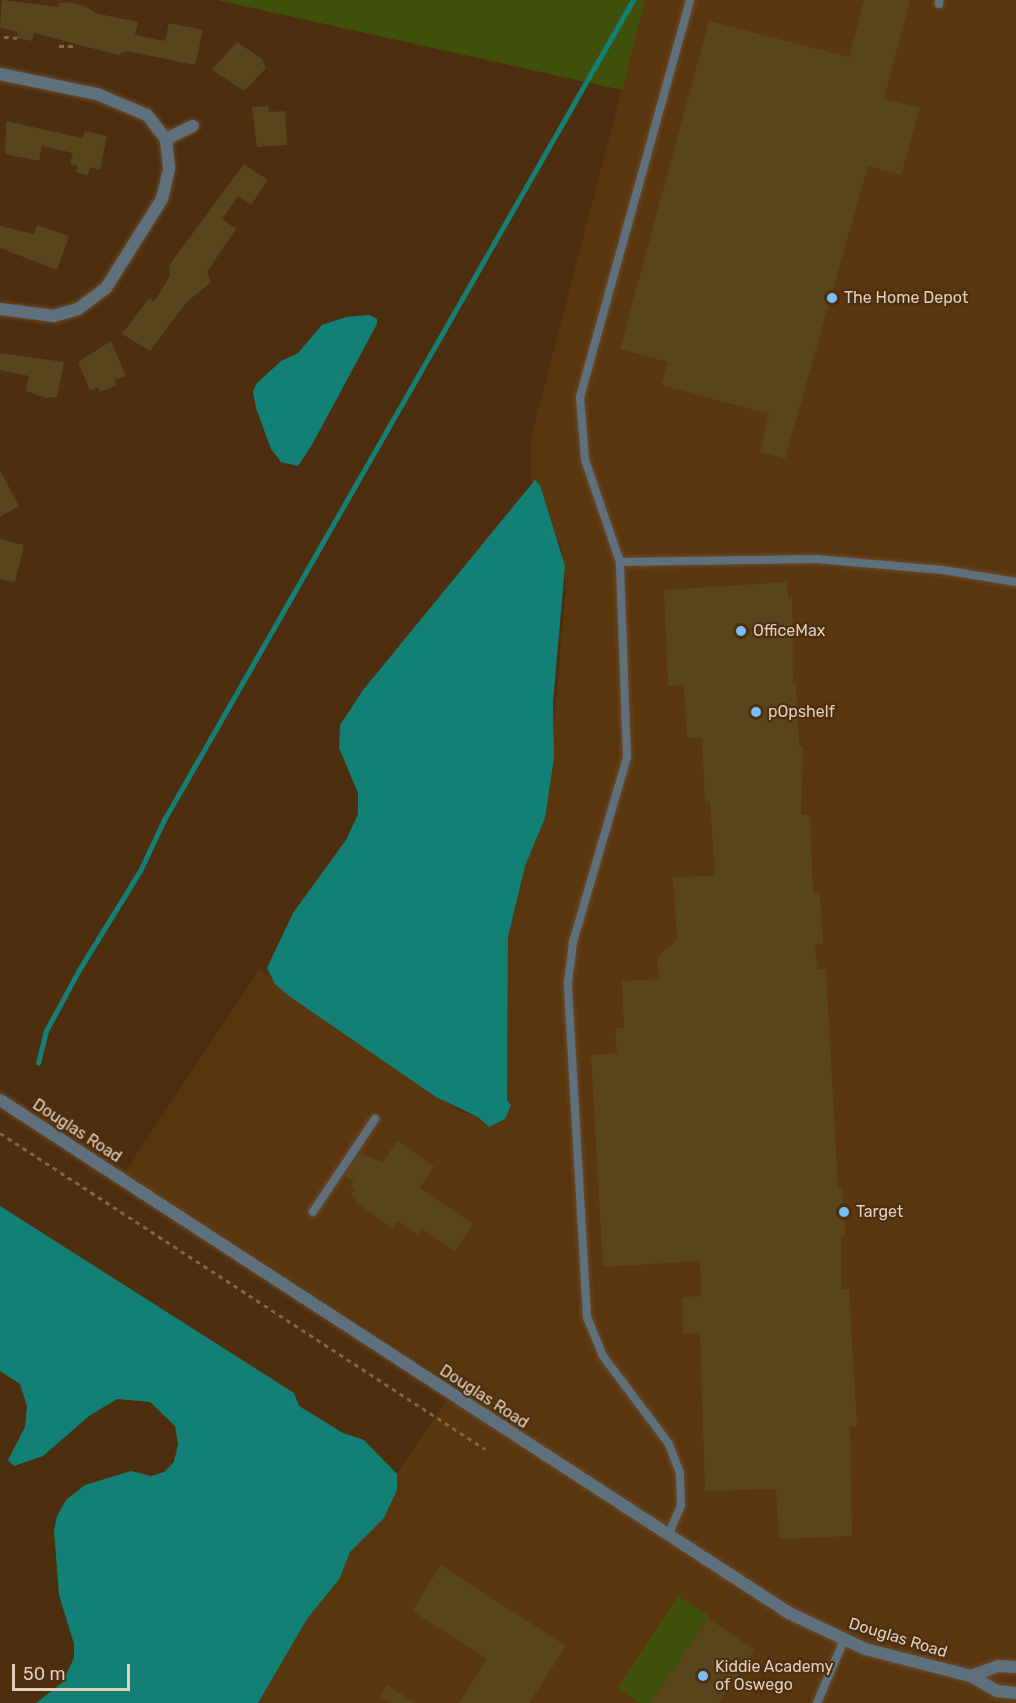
<!DOCTYPE html>
<style>
body{margin:0}
#map{position:relative;width:1016px;height:1703px;overflow:hidden;background:#4d2e0e;font-family:Rubik,sans-serif}
div>[style]{position:absolute}
.built>*{inset:0;background:#5a360f}
.green>*{inset:0;background:#3f500a}
.water>*{inset:0;background:#128074}
.stream>*{height:4.5px;margin:-2.25px;padding:0 2.25px;transform-origin:2.25px;border-radius:2.25px;background:#128074}
.building>*{inset:0;background:#59451c}
.path>*{height:3px;margin-top:-1.5px;transform-origin:0;background:repeating-linear-gradient(90deg,#81664b 0 4.5px,transparent 0 9px)}
.roads{filter:drop-shadow(0 0 2px #684b2e) drop-shadow(0 0 2px #684b2e)}
.service>*{height:8px;margin:-4px;padding:0 4px;transform-origin:4px;border-radius:4px;background:#5f707d}
.minor>*{height:12px;margin:-6px;padding:0 6px;transform-origin:6px;border-radius:6px;background:#5f707d}
.tertiary>*{height:12px;margin:-6px;padding:0 6px;transform-origin:6px;border-radius:6px;background:#5f707d}
.dots>*{width:16px;height:16px;translate:-50% -50%;box-sizing:border-box;border:3px solid #4d2e0e;border-radius:50%}
span{translate:-50% -50%;white-space:nowrap;text-align:center;line-height:1.15;-webkit-text-stroke:4.5px #4d2e0e;paint-order:stroke}
.poi-label{font-size:16px;color:#e1cebd}
.left{translate:0 -50%;text-align:left}
.street-label{font-size:16px;color:#e1cebd}
.scale{position:absolute;left:12px;top:1664px;width:118px;height:27px;box-sizing:border-box;border:3px solid #e1cebd;border-top:0;padding-left:8px;font-size:18px;line-height:21px;white-space:nowrap;color:#e1cebd;-webkit-text-stroke:4px #4d2e0e;paint-order:stroke}
</style>
<div id="map">
<div class="built">
<div style="clip-path:polygon(645px 0,1016px 0,1016px 1703px,258px 1703px,307px 1619px,340px 1578px,350px 1552px,384px 1518px,397px 1490px,397px 1474px,457px 1385px,125px 1172px,259px 970px,458px 1110px,478px 1117px,511px 1105px,507px 1100px,508px 937px,525px 866px,545px 818px,548px 796px,566px 585px,561px 546px,546px 513px,540px 485px,531px 481px,531px 438px)"></div>
</div>
<div class="green">
<div style="clip-path:polygon(217px 0,645px 0,622px 90px)"></div>
<div style="clip-path:polygon(678px 1596px,709px 1616px,650px 1703px,641px 1703px,618px 1688px)"></div>
</div>
<div class="water">
<div style="clip-path:polygon(369px 315px,377px 319px,377px 324px,313px 443px,298px 466px,281px 462px,271px 449px,256px 408px,253px 392px,256px 384px,281px 361px,298px 353px,322px 325px,346px 317px)"></div>
<div style="clip-path:polygon(535px 480px,540px 485px,565px 566px,553px 702px,554px 758px,545px 818px,525px 866px,508px 937px,507px 1100px,511px 1105px,505px 1119px,489px 1127px,478px 1117px,436px 1097px,289px 996px,275px 984px,267px 968px,293px 913px,346px 840px,358px 814px,358px 793px,339px 748px,340px 725px,363px 690px)"></div>
<div style="clip-path:polygon(0 1206px,294px 1393px,299px 1406px,343px 1433px,364px 1440px,397px 1474px,397px 1490px,384px 1518px,350px 1552px,340px 1578px,307px 1619px,258px 1703px,36px 1703px,62px 1683px,74px 1658px,74px 1644px,59px 1595px,54px 1530px,57px 1516px,66px 1500px,85px 1485px,131px 1471px,151px 1476px,164px 1472px,174px 1462px,178px 1444px,175px 1426px,150px 1402px,117px 1399px,89px 1416px,43px 1456px,14px 1466px,8px 1460px,25px 1427px,27px 1406px,20px 1384px,0 1371px)"></div>
</div>
<div class="stream">
<div style="left:38px;top:1063px;width:33px;rotate:-76deg"></div>
<div style="left:46px;top:1031px;width:69px;rotate:-61.6deg"></div>
<div style="left:79px;top:970px;width:116px;rotate:-58.4deg"></div>
<div style="left:140px;top:871px;width:56px;rotate:-64.8deg"></div>
<div style="left:164px;top:820px;width:945px;rotate:-60.23deg"></div>
</div>
<div class="building">
<div style="clip-path:polygon(2px 0,58px 7px,59px 3px,68px 2px,85px 6px,95px 13px,138px 22px,135px 35px,165px 41px,169px 23px,203px 30px,195px 65px,127px 51px,118px 55px,34px 33px,32px 41px,17px 38px,18px 32px,0 28px)"></div>
<div style="clip-path:polygon(864px 0,910px 0,884px 99px,920px 108px,901px 175px,868px 166px,785px 459px,760px 452px,769px 414px,662px 385px,668px 362px,620px 349px,709px 21px,849px 57px)"></div>
<div style="clip-path:polygon(237px 42px,262px 59px,266px 68px,244px 91px,212px 70px)"></div>
<div style="clip-path:polygon(268px 106px,269px 112px,285px 111px,287px 145px,257px 147px,252px 107px)"></div>
<div style="clip-path:polygon(6px 121px,82px 138px,85px 131px,107px 136px,100px 170px,90px 167px,88px 175px,76px 172px,78px 166px,70px 164px,73px 153px,42px 146px,39px 161px,5px 154px)"></div>
<div style="clip-path:polygon(244px 164px,268px 180px,251px 205px,238px 196px,222px 219px,236px 229px,207px 272px,211px 282px,186px 303px,150px 351px,122px 334px,149px 298px,154px 302px,170px 276px,169px 266px,178px 253px)"></div>
<div style="clip-path:polygon(37px 225px,69px 236px,57px 270px,0 248px,0 226px,34px 234px)"></div>
<div style="clip-path:polygon(111px 341px,126px 376px,114px 380px,117px 385px,100px 392px,98px 387px,90px 391px,78px 362px)"></div>
<div style="clip-path:polygon(0 353px,64px 362px,57px 397px,45px 398px,26px 391px,29px 376px,0 370px)"></div>
<div style="clip-path:polygon(0 470px,19px 506px,0 517px)"></div>
<div style="clip-path:polygon(0 539px,24px 545px,15px 582px,0 579px)"></div>
<div style="clip-path:polygon(787px 582px,788px 599px,792px 598px,793px 684px,796px 684px,799px 746px,803px 746px,801px 815px,810px 815px,813px 893px,820px 893px,823px 944px,815px 945px,817px 970px,826px 969px,838px 1188px,842px 1188px,845px 1236px,841px 1236px,841px 1289px,849px 1289px,857px 1426px,850px 1427px,852px 1536px,779px 1539px,776px 1489px,705px 1491px,700px 1333px,683px 1334px,682px 1297px,701px 1296px,700px 1261px,603px 1267px,591px 1055px,617px 1053px,615px 1029px,624px 1028px,622px 981px,659px 979px,657px 957px,677px 940px,673px 877px,715px 876px,710px 801px,705px 801px,702px 738px,687px 738px,684px 685px,668px 686px,664px 590px)"></div>
<div style="clip-path:polygon(397px 1141px,434px 1166px,420px 1188px,473px 1224px,455px 1251px,422px 1229px,418px 1235px,397px 1221px,392px 1228px,355px 1202px,357px 1199px,351px 1195px,355px 1190px,350px 1187px,354px 1182px,345px 1176px,360px 1154px,383px 1162px)"></div>
<div style="clip-path:polygon(441px 1565px,566px 1646px,529px 1703px,459px 1703px,487px 1659px,412px 1611px)"></div>
<div style="clip-path:polygon(708px 1618px,755px 1650px,719px 1703px,650px 1703px)"></div>
<div style="clip-path:polygon(387px 1685px,415px 1703px,390px 1703px,380px 1696px)"></div>
</div>
<div class="path">
<div style="left:4px;top:37px;width:16px;rotate:4deg"></div>
<div style="left:59px;top:46px;width:18px"></div>
<div style="left:0;top:1133px;width:579px;rotate:33.09deg"></div>
</div>
<div class="roads">
<div class="service">
<div style="left:939px;top:0;width:4px;rotate:90deg"></div>
<div style="left:620px;top:562px;width:196px;rotate:-0.9deg"></div>
<div style="left:816px;top:559px;width:127px;rotate:5deg"></div>
<div style="left:943px;top:570px;width:74px;rotate:9.3deg"></div>
<div style="left:313px;top:1212px;width:112px;rotate:-56.3deg"></div>
<div style="left:668px;top:1536px;width:34px;rotate:-67deg"></div>
<div style="left:681px;top:1505px;width:32px;rotate:-92deg"></div>
<div style="left:680px;top:1473px;width:31px;rotate:-111deg"></div>
<div style="left:669px;top:1444px;width:110px;rotate:-126.9deg"></div>
<div style="left:603px;top:1356px;width:42px;rotate:-112.3deg"></div>
<div style="left:587px;top:1317px;width:335px;rotate:-93.3deg"></div>
<div style="left:568px;top:983px;width:41px;rotate:-83deg"></div>
<div style="left:573px;top:942px;width:193px;rotate:-73.7deg"></div>
<div style="left:627px;top:757px;width:195px;rotate:-92.1deg"></div>
<div style="left:620px;top:562px;width:108px;rotate:-108.9deg"></div>
<div style="left:585px;top:460px;width:63px;rotate:-94.5deg"></div>
<div style="left:580px;top:397px;width:412px;rotate:-74.5deg"></div>
<div style="left:817px;top:1703px;width:69px;rotate:-66.8deg"></div>
</div>
<div class="minor">
<div style="left:0;top:74px;width:99px;rotate:11.7deg"></div>
<div style="left:97px;top:94px;width:54px;rotate:22.8deg"></div>
<div style="left:147px;top:115px;width:31px;rotate:52deg"></div>
<div style="left:166px;top:139px;width:30px;rotate:84deg"></div>
<div style="left:169px;top:169px;width:31px;rotate:103deg"></div>
<div style="left:162px;top:199px;width:105px;rotate:122.2deg"></div>
<div style="left:106px;top:288px;width:35px;rotate:143deg"></div>
<div style="left:78px;top:309px;width:25px;rotate:164deg"></div>
<div style="left:54px;top:316px;width:54px;rotate:-172.6deg"></div>
<div style="left:166px;top:139px;width:30px;rotate:-26deg"></div>
</div>
<div class="tertiary">
<div style="left:0;top:1100px;width:941px;rotate:33.03deg"></div>
<div style="left:789px;top:1613px;width:84px;rotate:25.3deg"></div>
<div style="left:865px;top:1649px;width:109px;rotate:14.3deg"></div>
<div style="left:971px;top:1676px;width:30px;rotate:30deg"></div>
<div style="left:997px;top:1691px;width:19px;rotate:6deg"></div>
<div style="left:971px;top:1676px;width:29px;rotate:-20deg"></div>
<div style="left:998px;top:1666px;width:18px;rotate:3deg"></div>
</div>
</div>
<div class="dots">
<div style="left:832px;top:298px;background:#77bff7"></div>
<div style="left:741px;top:631px;background:#77bff7"></div>
<div style="left:756px;top:712px;background:#77bff7"></div>
<div style="left:844px;top:1212px;background:#77bff7"></div>
<div style="left:703px;top:1676px;background:#77bff7"></div>
</div>
<div class="poi-label">
<span class="left" style="left:844px;top:298px">The Home Depot</span>
<span class="left" style="left:753px;top:631px">OfficeMax</span>
<span class="left" style="left:768px;top:712px">pOpshelf</span>
<span class="left" style="left:856px;top:1212px">Target</span>
<span class="left" style="left:715px;top:1676px">Kiddie Academy<br>of Oswego</span>
</div>
<div class="street-label">
<span style="left:77px;top:1131px;rotate:33deg">Douglas Road</span>
<span style="left:484px;top:1397px;rotate:33deg">Douglas Road</span>
<span style="left:898px;top:1638px;rotate:17deg">Douglas Road</span>
</div>
<div class="scale">50 m</div>
</div>
